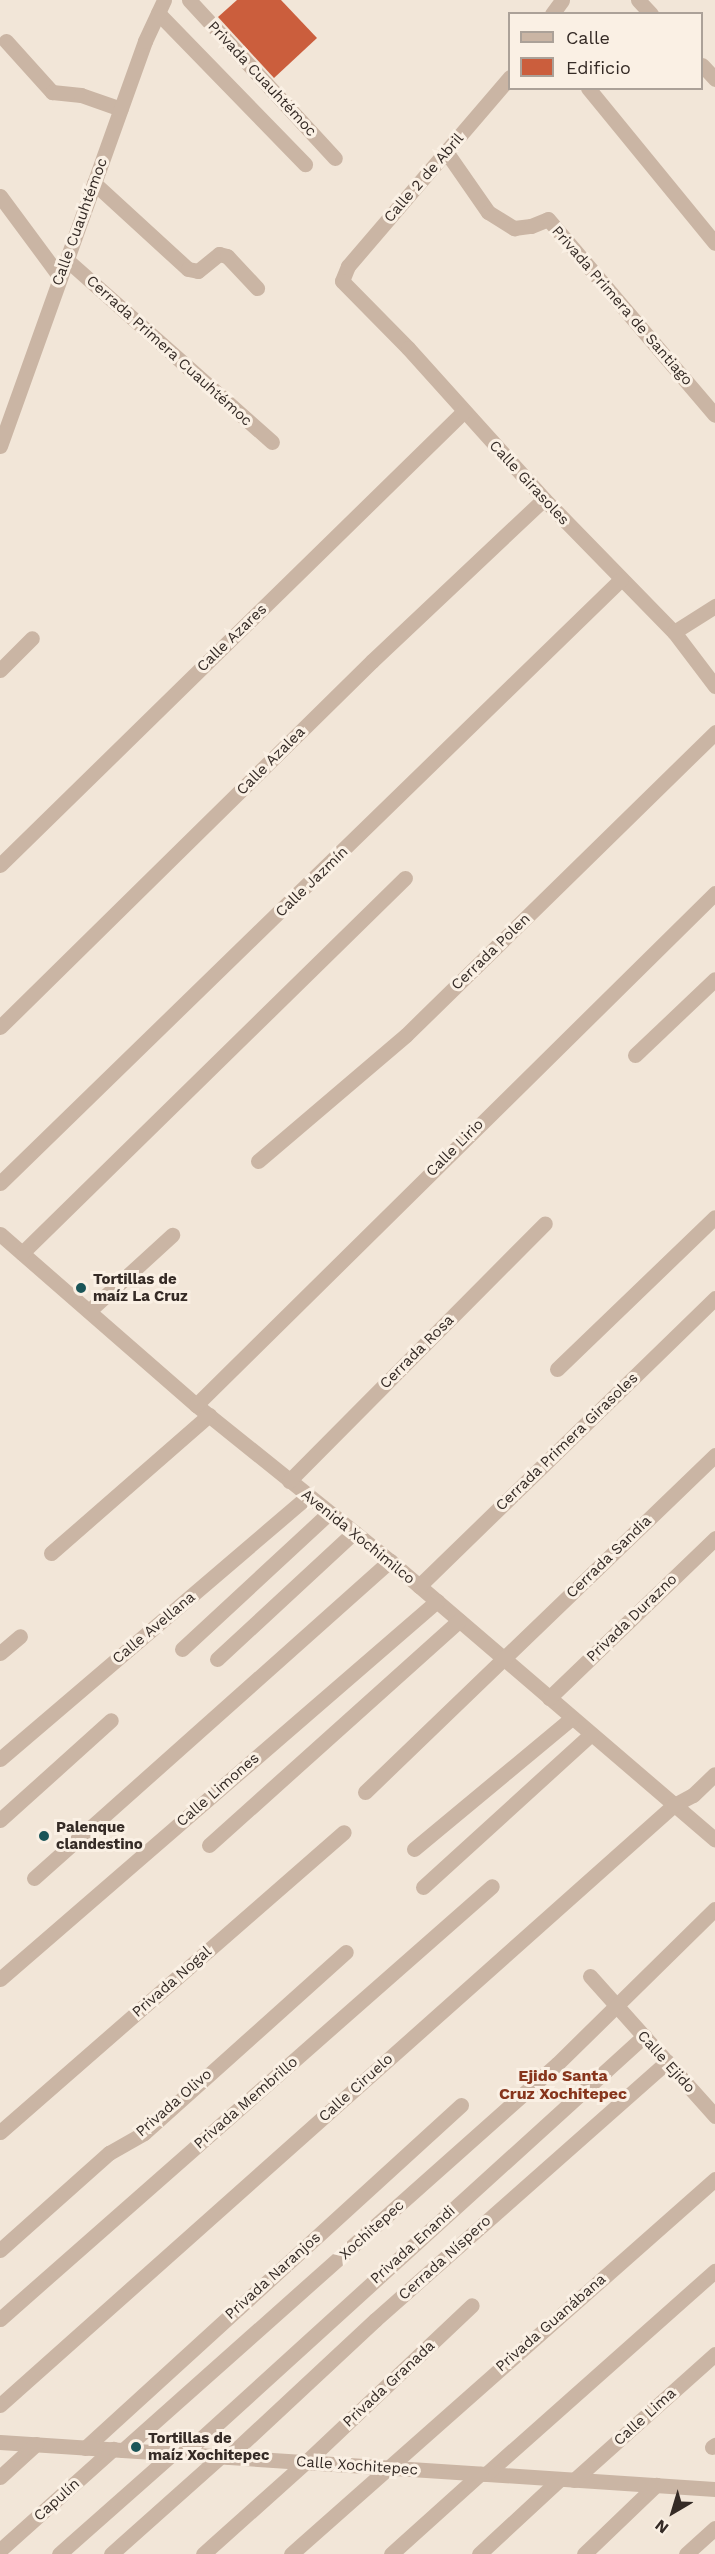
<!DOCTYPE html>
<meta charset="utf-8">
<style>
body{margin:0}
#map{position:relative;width:715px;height:2554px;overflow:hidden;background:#f2e6d8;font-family:"Work Sans",sans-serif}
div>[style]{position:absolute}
.building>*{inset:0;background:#cb5e3d}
.minor>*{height:15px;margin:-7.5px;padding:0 7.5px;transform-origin:7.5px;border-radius:7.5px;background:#cab5a4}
.dots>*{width:16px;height:16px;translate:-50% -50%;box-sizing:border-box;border:3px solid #faf0e4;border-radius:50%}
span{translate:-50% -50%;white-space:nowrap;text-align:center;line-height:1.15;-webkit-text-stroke:6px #faf0e4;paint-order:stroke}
.street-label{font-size:15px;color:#352b26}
.poi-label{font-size:15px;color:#352b26;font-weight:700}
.left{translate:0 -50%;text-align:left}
.neighbourhood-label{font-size:16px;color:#87351c;font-weight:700}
.legend{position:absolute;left:508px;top:12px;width:195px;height:78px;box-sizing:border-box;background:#faf0e4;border:2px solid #aba198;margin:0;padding:8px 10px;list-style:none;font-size:18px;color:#352b26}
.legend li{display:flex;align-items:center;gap:12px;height:30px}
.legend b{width:30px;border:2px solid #aba198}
.north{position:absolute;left:643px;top:2482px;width:60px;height:60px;-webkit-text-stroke:4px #faf0e4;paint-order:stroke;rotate:218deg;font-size:16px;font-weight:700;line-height:24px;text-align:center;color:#352b26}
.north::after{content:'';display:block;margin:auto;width:21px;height:27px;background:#352b26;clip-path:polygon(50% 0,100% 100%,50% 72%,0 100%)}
</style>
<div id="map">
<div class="building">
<div style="clip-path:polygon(237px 0,281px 0,317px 38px,274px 78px,218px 17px)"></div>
</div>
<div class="minor">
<div style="left:189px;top:0;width:215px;rotate:47.3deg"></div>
<div style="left:638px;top:0;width:19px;rotate:47deg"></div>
<div style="left:158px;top:13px;width:211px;rotate:45.8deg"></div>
<div style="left:552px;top:14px;width:17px;rotate:-54deg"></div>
<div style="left:6px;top:41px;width:69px;rotate:48deg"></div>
<div style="left:52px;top:92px;width:29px;rotate:6deg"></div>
<div style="left:81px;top:95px;width:42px;rotate:19.3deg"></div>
<div style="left:702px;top:65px;width:19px;rotate:47deg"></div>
<div style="left:510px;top:77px;width:249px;rotate:130.6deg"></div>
<div style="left:348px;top:266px;width:16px;rotate:112deg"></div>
<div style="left:342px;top:281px;width:94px;rotate:45.4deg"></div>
<div style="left:408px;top:348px;width:203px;rotate:48deg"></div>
<div style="left:544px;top:499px;width:186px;rotate:45.7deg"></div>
<div style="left:674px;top:632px;width:68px;rotate:52.8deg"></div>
<div style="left:588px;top:88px;width:200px;rotate:50.7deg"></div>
<div style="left:447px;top:153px;width:72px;rotate:55.2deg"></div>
<div style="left:488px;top:212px;width:31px;rotate:32deg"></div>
<div style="left:514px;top:228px;width:17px;rotate:-7deg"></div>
<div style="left:531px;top:226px;width:18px;rotate:-22deg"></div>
<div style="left:548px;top:219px;width:257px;rotate:49.6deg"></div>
<div style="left:94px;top:183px;width:127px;rotate:42.5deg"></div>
<div style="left:188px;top:269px;width:10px;rotate:11deg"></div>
<div style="left:198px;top:271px;width:27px;rotate:-39deg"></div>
<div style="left:219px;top:254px;width:8px;rotate:14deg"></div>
<div style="left:227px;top:256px;width:44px;rotate:46.8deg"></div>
<div style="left:0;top:196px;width:101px;rotate:53.5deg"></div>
<div style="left:67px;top:260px;width:274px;rotate:41.6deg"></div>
<div style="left:0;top:446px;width:430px;rotate:-70.3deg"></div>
<div style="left:145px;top:41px;width:45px;rotate:-65.1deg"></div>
<div style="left:674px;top:632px;width:49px;rotate:-32.4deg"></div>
<div style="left:0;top:670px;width:45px;rotate:-45deg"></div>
<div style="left:0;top:865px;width:648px;rotate:-44.37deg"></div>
<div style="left:0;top:1027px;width:522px;rotate:-44.53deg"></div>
<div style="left:372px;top:661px;width:236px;rotate:-43.3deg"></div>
<div style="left:635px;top:1055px;width:110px;rotate:-43.5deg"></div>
<div style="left:258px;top:1161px;width:194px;rotate:-40.4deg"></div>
<div style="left:406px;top:1035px;width:433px;rotate:-44.4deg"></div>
<div style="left:0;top:1183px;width:866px;rotate:-44.2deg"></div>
<div style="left:0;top:1234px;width:260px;rotate:41.1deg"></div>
<div style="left:196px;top:1405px;width:249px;rotate:38.8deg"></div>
<div style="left:390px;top:1561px;width:428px;rotate:40.6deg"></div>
<div style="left:22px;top:1253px;width:536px;rotate:-44.4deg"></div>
<div style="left:89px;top:1311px;width:113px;rotate:-42.5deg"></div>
<div style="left:557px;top:1369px;width:219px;rotate:-43.9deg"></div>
<div style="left:196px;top:1405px;width:729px;rotate:-44.61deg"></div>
<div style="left:289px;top:1481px;width:363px;rotate:-45.2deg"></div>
<div style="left:51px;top:1553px;width:210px;rotate:-41.1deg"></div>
<div style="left:419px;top:1586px;width:413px;rotate:-44.2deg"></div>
<div style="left:182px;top:1649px;width:200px;rotate:-42.8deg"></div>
<div style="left:0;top:1653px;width:26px;rotate:-40deg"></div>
<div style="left:217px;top:1659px;width:187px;rotate:-42.8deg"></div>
<div style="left:549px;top:1698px;width:231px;rotate:-43.9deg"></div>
<div style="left:0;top:1759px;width:404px;rotate:-40.5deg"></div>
<div style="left:365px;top:1792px;width:486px;rotate:-43.9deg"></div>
<div style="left:0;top:1820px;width:149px;rotate:-42deg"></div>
<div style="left:209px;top:1845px;width:336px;rotate:-41.9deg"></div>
<div style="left:414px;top:1849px;width:205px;rotate:-39.7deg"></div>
<div style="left:34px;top:1878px;width:477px;rotate:-41.7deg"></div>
<div style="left:423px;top:1887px;width:227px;rotate:-42.3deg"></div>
<div style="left:590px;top:1976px;width:188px;rotate:48.2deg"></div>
<div style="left:0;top:1979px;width:578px;rotate:-40.86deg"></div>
<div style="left:0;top:2132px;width:456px;rotate:-41.1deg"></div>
<div style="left:0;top:2250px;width:146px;rotate:-41.7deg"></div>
<div style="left:109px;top:2153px;width:40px;rotate:-29.7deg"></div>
<div style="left:144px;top:2133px;width:271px;rotate:-41.9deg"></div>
<div style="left:0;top:2319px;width:655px;rotate:-41.35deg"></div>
<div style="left:0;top:2405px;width:902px;rotate:-41.68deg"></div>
<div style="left:674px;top:1805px;width:21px;rotate:-28deg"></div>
<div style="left:693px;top:1795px;width:30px;rotate:-44deg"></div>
<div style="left:0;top:2442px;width:717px;rotate:3.76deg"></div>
<div style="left:712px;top:2447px;width:4px;rotate:-34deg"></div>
<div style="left:85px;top:2448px;width:509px;rotate:-42.37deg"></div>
<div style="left:123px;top:2450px;width:581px;rotate:-41.65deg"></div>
<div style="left:557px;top:2064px;width:221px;rotate:-44.5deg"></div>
<div style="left:184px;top:2454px;width:622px;rotate:-42.26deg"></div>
<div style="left:228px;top:2457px;width:201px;rotate:-43deg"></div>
<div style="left:375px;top:2320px;width:390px;rotate:-41.5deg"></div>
<div style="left:486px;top:2474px;width:306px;rotate:-41.6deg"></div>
<div style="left:0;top:2477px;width:49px;rotate:-42.5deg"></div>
<div style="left:574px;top:2480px;width:189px;rotate:-41.8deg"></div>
<div style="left:0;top:2550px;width:152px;rotate:-41.8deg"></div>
<div style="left:59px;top:2554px;width:152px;rotate:-41.5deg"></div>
<div style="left:111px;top:2554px;width:146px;rotate:-41.7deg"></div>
<div style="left:203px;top:2554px;width:138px;rotate:-41.8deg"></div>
<div style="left:306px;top:2462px;width:228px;rotate:-43.4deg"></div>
<div style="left:291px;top:2554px;width:566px;rotate:-41.49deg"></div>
<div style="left:391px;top:2554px;width:120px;rotate:-42deg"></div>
<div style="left:479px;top:2554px;width:110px;rotate:-42.8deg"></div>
<div style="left:584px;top:2554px;width:100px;rotate:-43.8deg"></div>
<div style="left:686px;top:2554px;width:39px;rotate:-42deg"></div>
</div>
<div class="dots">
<div style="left:81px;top:1288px;background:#1a5558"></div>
<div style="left:44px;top:1836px;background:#1a5558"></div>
<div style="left:136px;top:2447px;background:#1a5558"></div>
</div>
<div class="street-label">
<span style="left:262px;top:79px;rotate:47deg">Privada Cuauhtémoc</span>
<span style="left:424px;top:178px;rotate:-49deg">Calle 2 de Abril</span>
<span style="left:80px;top:222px;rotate:-70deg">Calle Cuauhtémoc</span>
<span style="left:622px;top:306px;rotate:49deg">Privada Primera de Santiago</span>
<span style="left:169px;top:351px;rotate:42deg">Cerrada Primera Cuauhtémoc</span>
<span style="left:529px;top:483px;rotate:47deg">Calle Girasoles</span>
<span style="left:232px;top:638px;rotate:-44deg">Calle Azares</span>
<span style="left:271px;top:761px;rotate:-45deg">Calle Azalea</span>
<span style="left:312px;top:882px;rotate:-44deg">Calle Jazmín</span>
<span style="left:491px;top:952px;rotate:-44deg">Cerrada Polen</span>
<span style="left:455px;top:1148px;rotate:-45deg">Calle Lirio</span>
<span style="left:417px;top:1352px;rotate:-45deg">Cerrada Rosa</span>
<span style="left:567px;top:1442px;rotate:-44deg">Cerrada Primera Girasoles</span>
<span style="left:358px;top:1537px;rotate:39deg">Avenida Xochimilco</span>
<span style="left:609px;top:1557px;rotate:-44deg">Cerrada Sandia</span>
<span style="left:632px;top:1618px;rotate:-44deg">Privada Durazno</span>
<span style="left:154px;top:1628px;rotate:-40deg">Calle Avellana</span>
<span style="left:218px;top:1790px;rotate:-41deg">Calle Limones</span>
<span style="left:172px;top:1982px;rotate:-41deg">Privada Nogal</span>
<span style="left:666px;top:2062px;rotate:48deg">Calle Ejido</span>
<span style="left:356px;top:2088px;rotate:-42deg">Calle Ciruelo</span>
<span style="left:174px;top:2103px;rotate:-41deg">Privada Olivo</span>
<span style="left:246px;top:2103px;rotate:-41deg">Privada Membrillo</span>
<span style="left:372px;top:2230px;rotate:-42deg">Xochitepec</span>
<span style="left:413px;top:2245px;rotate:-42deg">Privada Enandi</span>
<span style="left:445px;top:2258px;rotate:-42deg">Cerrada Níspero</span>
<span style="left:273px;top:2276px;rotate:-42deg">Privada Naranjos</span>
<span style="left:551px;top:2323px;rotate:-41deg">Privada Guanábana</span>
<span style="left:389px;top:2384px;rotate:-43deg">Privada Granada</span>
<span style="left:645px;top:2417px;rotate:-42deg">Calle Lima</span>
<span style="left:357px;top:2466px;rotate:4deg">Calle Xochitepec</span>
<span style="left:57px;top:2500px;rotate:-42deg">Capulín</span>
</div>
<div class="poi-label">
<span class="left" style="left:93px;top:1288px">Tortillas de<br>maíz La Cruz</span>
<span class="left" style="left:56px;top:1836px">Palenque<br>clandestino</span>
<span class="left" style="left:148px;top:2447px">Tortillas de<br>maíz Xochitepec</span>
</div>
<div class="neighbourhood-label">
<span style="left:563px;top:2085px">Ejido Santa<br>Cruz Xochitepec</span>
</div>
<ul class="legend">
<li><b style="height:8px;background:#cab5a4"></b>Calle</li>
<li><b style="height:16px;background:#cb5e3d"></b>Edificio</li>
</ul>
<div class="north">N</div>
</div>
